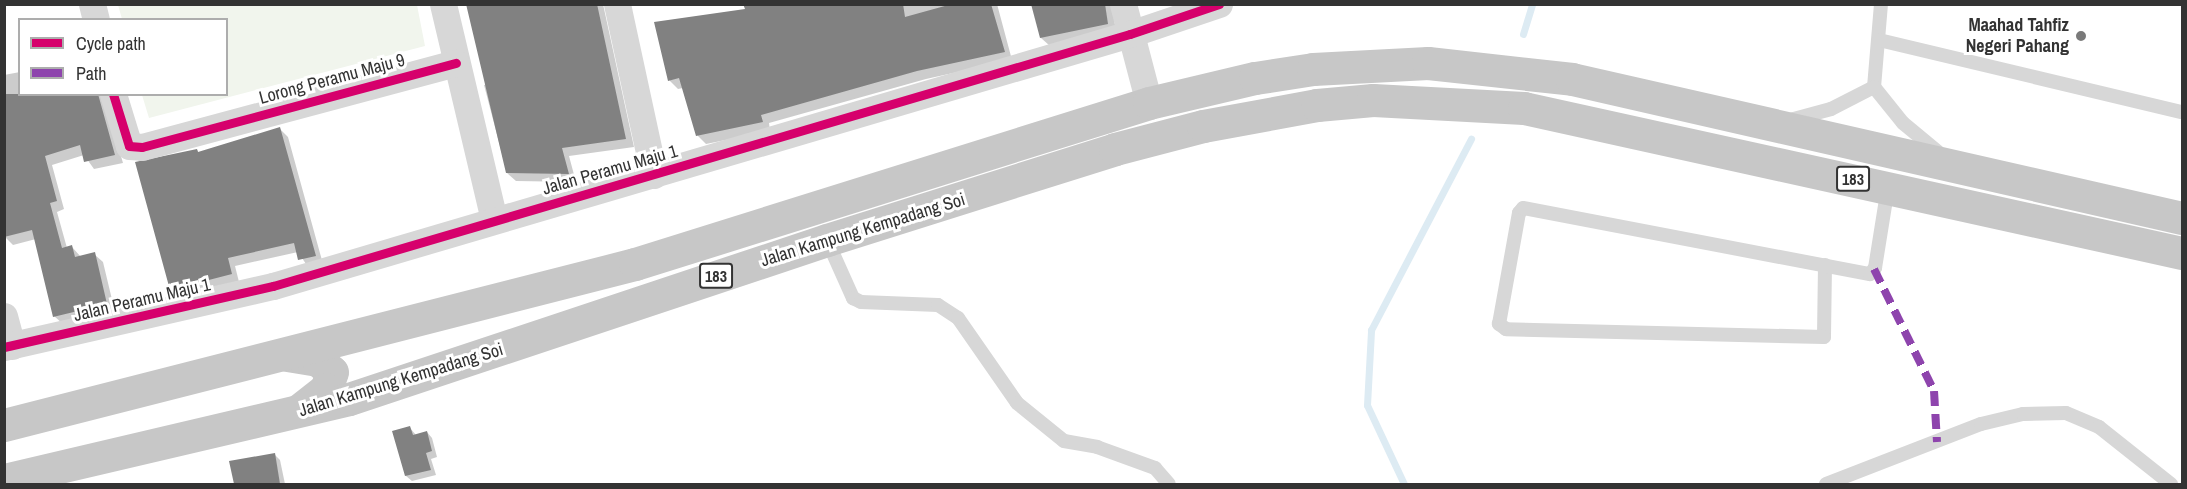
<!DOCTYPE html>
<style>
body{margin:0}
#map{position:relative;width:2187px;height:489px;overflow:hidden;background:#fff;font-family:"Archivo Narrow",sans-serif}
div>[style]{position:absolute}
.green>*{inset:0;background:#f1f5ed}
.shadow>*{inset:0;background:#0003}
.stream>*{height:7px;margin:-3.5px;padding:0 3.5px;transform-origin:3.5px;border-radius:3.5px;background:#ddebf3}
.building>*{inset:0;background:#818181}
.service>*{height:14px;margin:-7px;padding:0 7px;transform-origin:7px;border-radius:7px;background:#d7d7d7}
.minor>*{height:27px;margin:-13.5px;padding:0 13.5px;transform-origin:13.5px;border-radius:13.5px;background:#d7d7d7}
.trunk>*{height:33px;margin:-16.5px;padding:0 16.5px;transform-origin:16.5px;border-radius:16.5px;background:#c7c7c7}
.quiet>*{height:8px;margin-top:-4px;transform-origin:0;background:repeating-linear-gradient(90deg,#8e44ad 0 15px,transparent 0 23px)}
.cycleway>*{height:9px;margin:-4.5px;padding:0 4.5px;transform-origin:4.5px;border-radius:4.5px;background:#d6006c}
.dots>*{width:16px;height:16px;translate:-50% -50%;box-sizing:border-box;border:3px solid #fff;border-radius:50%}
span{translate:-50% -50%;white-space:nowrap;text-align:center;line-height:1.15;-webkit-text-stroke:6px #fff;paint-order:stroke}
.shield-label span{padding:2px 4px;background:#fff;border:2px solid;border-radius:4px;-webkit-text-stroke-width:0}
.shield-label{font-size:16px;color:#333;font-weight:700}
.poi-label{font-size:18px;color:#333;font-weight:700}
.right{translate:-100% -50%;text-align:right}
.street-label{font-size:18px;color:#333}
.frame{position:absolute;inset:0;border:6px solid #333;pointer-events:none}
.legend{position:absolute;left:18px;top:18px;width:210px;height:78px;box-sizing:border-box;background:#fff;border:2px solid #adadad;margin:0;padding:8px 10px;list-style:none;font-size:18px;color:#333}
.legend li{display:flex;align-items:center;gap:12px;height:30px}
.legend b{width:30px;border:2px solid #adadad}
</style>
<div id="map">
<div class="green">
<div style="clip-path:polygon(118px 5px,417px 5px,425px 46px,149px 118px,142px 95px,226px 94px,226px 20px,122px 19px)"></div>
</div>
<div class="shadow">
<div style="clip-path:polygon(472px 4px,603px 4px,634px 147px,569px 156px,576px 182px,516px 181px,507px 173px,484px 85px,488px 84px)"></div>
<div style="clip-path:polygon(745px 4px,997px 4px,1012px 60px,926px 79px,769px 123px,770px 131px,706px 144px,698px 136px,683px 88px,678px 89px,670px 81px,656px 23px,747px 10px)"></div>
<div style="clip-path:polygon(1033px 4px,1112px 4px,1116px 32px,1050px 46px,1041px 38px)"></div>
<div style="clip-path:polygon(20px 72px,20px 94px,103px 94px,123px 163px,94px 169px,84px 155px,52px 165px,64px 209px,57px 212px,67px 248px,72px 247px,81px 257px,94px 254px,103px 262px,115px 312px,63px 324px,54px 316px,36px 239px,13px 245px,5px 237px,4px 75px)"></div>
<div style="clip-path:polygon(279px 128px,288px 137px,323px 264px,308px 267px,298px 252px,235px 266px,239px 282px,180px 298px,171px 289px,197px 150px,199px 153px)"></div>
<div style="clip-path:polygon(410px 428px,416px 435px,427px 432px,432px 438px,437px 457px,431px 459px,436px 475px,412px 481px,406px 476px)"></div>
<div style="clip-path:polygon(274px 454px,280px 460px,285px 484px,235px 484px,231px 462px)"></div>
</div>
<div class="stream">
<div style="left:1523px;top:34px;width:31px;rotate:-73deg"></div>
<div style="left:1404px;top:484px;width:87px;rotate:-115.1deg"></div>
<div style="left:1367px;top:405px;width:75px;rotate:-86.9deg"></div>
<div style="left:1371px;top:330px;width:216px;rotate:-62.4deg"></div>
</div>
<div class="building">
<div style="clip-path:polygon(466px 4px,597px 4px,626px 139px,562px 148px,569px 174px,506px 173px)"></div>
<div style="clip-path:polygon(743px 4px,903px 4px,905px 17px,952px 4px,991px 4px,1005px 52px,917px 71px,761px 115px,763px 122px,696px 136px,679px 78px,668px 81px,654px 22px,745px 9px)"></div>
<div style="clip-path:polygon(1031px 4px,1105px 4px,1108px 24px,1040px 38px)"></div>
<div style="clip-path:polygon(4px 94px,98px 94px,115px 155px,84px 162px,80px 145px,45px 156px,57px 201px,50px 203px,62px 248px,72px 245px,75px 257px,95px 252px,107px 304px,53px 317px,32px 230px,4px 237px)"></div>
<div style="clip-path:polygon(280px 127px,316px 256px,298px 260px,294px 243px,228px 258px,232px 274px,170px 290px,135px 162px,197px 149px,198px 152px)"></div>
<div style="clip-path:polygon(410px 426px,413px 435px,427px 431px,432px 451px,426px 453px,431px 470px,405px 476px,392px 431px)"></div>
<div style="clip-path:polygon(275px 453px,280px 484px,234px 484px,229px 461px)"></div>
</div>
<div class="service">
<div style="left:1881px;top:4px;width:83px;rotate:94.8deg"></div>
<div style="left:1874px;top:87px;width:46px;rotate:51.1deg"></div>
<div style="left:1903px;top:123px;width:45px;rotate:39.6deg"></div>
<div style="left:1879px;top:40px;width:311px;rotate:13.4deg"></div>
<div style="left:1790px;top:120px;width:42px;rotate:-15deg"></div>
<div style="left:1831px;top:109px;width:48px;rotate:-27.1deg"></div>
<div style="left:827px;top:240px;width:64px;rotate:65.9deg"></div>
<div style="left:853px;top:298px;width:9px;rotate:27deg"></div>
<div style="left:861px;top:302px;width:77px;rotate:2.2deg"></div>
<div style="left:938px;top:305px;width:24px;rotate:33deg"></div>
<div style="left:958px;top:318px;width:103px;rotate:55.2deg"></div>
<div style="left:1017px;top:403px;width:60px;rotate:39deg"></div>
<div style="left:1064px;top:441px;width:34px;rotate:10deg"></div>
<div style="left:1097px;top:447px;width:62px;rotate:19.9deg"></div>
<div style="left:1155px;top:468px;width:21px;rotate:49deg"></div>
<div style="left:1825px;top:265px;width:72px;rotate:90.8deg"></div>
<div style="left:1824px;top:337px;width:318px;rotate:-178.6deg"></div>
<div style="left:1506px;top:329px;width:9px;rotate:-144deg"></div>
<div style="left:1499px;top:324px;width:113px;rotate:-79.8deg"></div>
<div style="left:1519px;top:213px;width:6px;rotate:-51deg"></div>
<div style="left:1523px;top:208px;width:353px;rotate:10.8deg"></div>
<div style="left:1870px;top:274px;width:8px;rotate:-50deg"></div>
<div style="left:1875px;top:268px;width:82px;rotate:-80.9deg"></div>
<div style="left:1826px;top:484px;width:166px;rotate:-21.2deg"></div>
<div style="left:1981px;top:424px;width:43px;rotate:-13.4deg"></div>
<div style="left:2023px;top:414px;width:43px;rotate:-1.3deg"></div>
<div style="left:2066px;top:413px;width:36px;rotate:23deg"></div>
<div style="left:2099px;top:427px;width:92px;rotate:38.4deg"></div>
</div>
<div class="minor">
<div style="left:92px;top:4px;width:16px;rotate:76deg"></div>
<div style="left:443px;top:4px;width:221px;rotate:76.7deg"></div>
<div style="left:617px;top:4px;width:175px;rotate:77.8deg"></div>
<div style="left:1123px;top:4px;width:102px;rotate:75.3deg"></div>
<div style="left:113px;top:94px;width:54px;rotate:72.9deg"></div>
<div style="left:129px;top:146px;width:13px;rotate:4deg"></div>
<div style="left:142px;top:147px;width:325px;rotate:-15deg"></div>
<div style="left:4px;top:316px;width:31px;rotate:75deg"></div>
<div style="left:4px;top:347px;width:276px;rotate:-12.8deg"></div>
<div style="left:273px;top:286px;width:893px;rotate:-16.39deg"></div>
<div style="left:1130px;top:34px;width:94px;rotate:-18.6deg"></div>
</div>
<div class="trunk">
<div style="left:287px;top:355px;width:31px;rotate:9deg"></div>
<div style="left:318px;top:360px;width:18px;rotate:41deg"></div>
<div style="left:332px;top:372px;width:18px;rotate:109deg"></div>
<div style="left:326px;top:389px;width:34px;rotate:142deg"></div>
<div style="left:4px;top:425px;width:651px;rotate:-14.31deg"></div>
<div style="left:635px;top:264px;width:539px;rotate:-17.39deg"></div>
<div style="left:1149px;top:103px;width:109px;rotate:-13.3deg"></div>
<div style="left:1255px;top:78px;width:59px;rotate:-8.8deg"></div>
<div style="left:1313px;top:69px;width:115px;rotate:-3deg"></div>
<div style="left:1428px;top:63px;width:145px;rotate:6.3deg"></div>
<div style="left:1572px;top:79px;width:626px;rotate:12.84deg"></div>
<div style="left:4px;top:480px;width:354px;rotate:-13.2deg"></div>
<div style="left:349px;top:399px;width:504px;rotate:-18.4deg"></div>
<div style="left:827px;top:240px;width:302px;rotate:-17.5deg"></div>
<div style="left:1115px;top:149px;width:91px;rotate:-14.6deg"></div>
<div style="left:1203px;top:126px;width:116px;rotate:-10.4deg"></div>
<div style="left:1317px;top:105px;width:56px;rotate:-5.1deg"></div>
<div style="left:1373px;top:100px;width:151px;rotate:3deg"></div>
<div style="left:1524px;top:108px;width:674px;rotate:12.43deg"></div>
</div>
<div class="quiet">
<div style="left:1874px;top:269px;width:136px;rotate:63.8deg"></div>
<div style="left:1934px;top:391px;width:51px;rotate:86.6deg"></div>
</div>
<div class="cycleway">
<div style="left:113px;top:94px;width:54px;rotate:72.9deg"></div>
<div style="left:129px;top:146px;width:13px;rotate:4deg"></div>
<div style="left:142px;top:147px;width:325px;rotate:-15deg"></div>
<div style="left:4px;top:347px;width:276px;rotate:-12.8deg"></div>
<div style="left:273px;top:286px;width:893px;rotate:-16.39deg"></div>
<div style="left:1130px;top:34px;width:94px;rotate:-18.6deg"></div>
</div>
<div class="dots">
<div style="left:2081px;top:36px;background:#7a7a7a"></div>
</div>
<div class="shield-label">
<span style="left:1853px;top:179px">183</span>
<span style="left:716px;top:276px">183</span>
</div>
<div class="poi-label">
<span class="right" style="left:2069px;top:36px">Maahad Tahfiz<br>Negeri Pahang</span>
</div>
<div class="street-label">
<span style="left:332px;top:79px;rotate:-15deg">Lorong Peramu Maju 9</span>
<span style="left:610px;top:170px;rotate:-16deg">Jalan Peramu Maju 1</span>
<span style="left:863px;top:230px;rotate:-17deg">Jalan Kampung Kempadang Soi</span>
<span style="left:142px;top:300px;rotate:-13deg">Jalan Peramu Maju 1</span>
<span style="left:401px;top:380px;rotate:-17deg">Jalan Kampung Kempadang Soi</span>
</div>
<div class="frame"></div>
<ul class="legend">
<li><b style="height:8px;background:#d6006c"></b>Cycle path</li>
<li><b style="height:8px;background:#8e44ad"></b>Path</li>
</ul>
</div>
